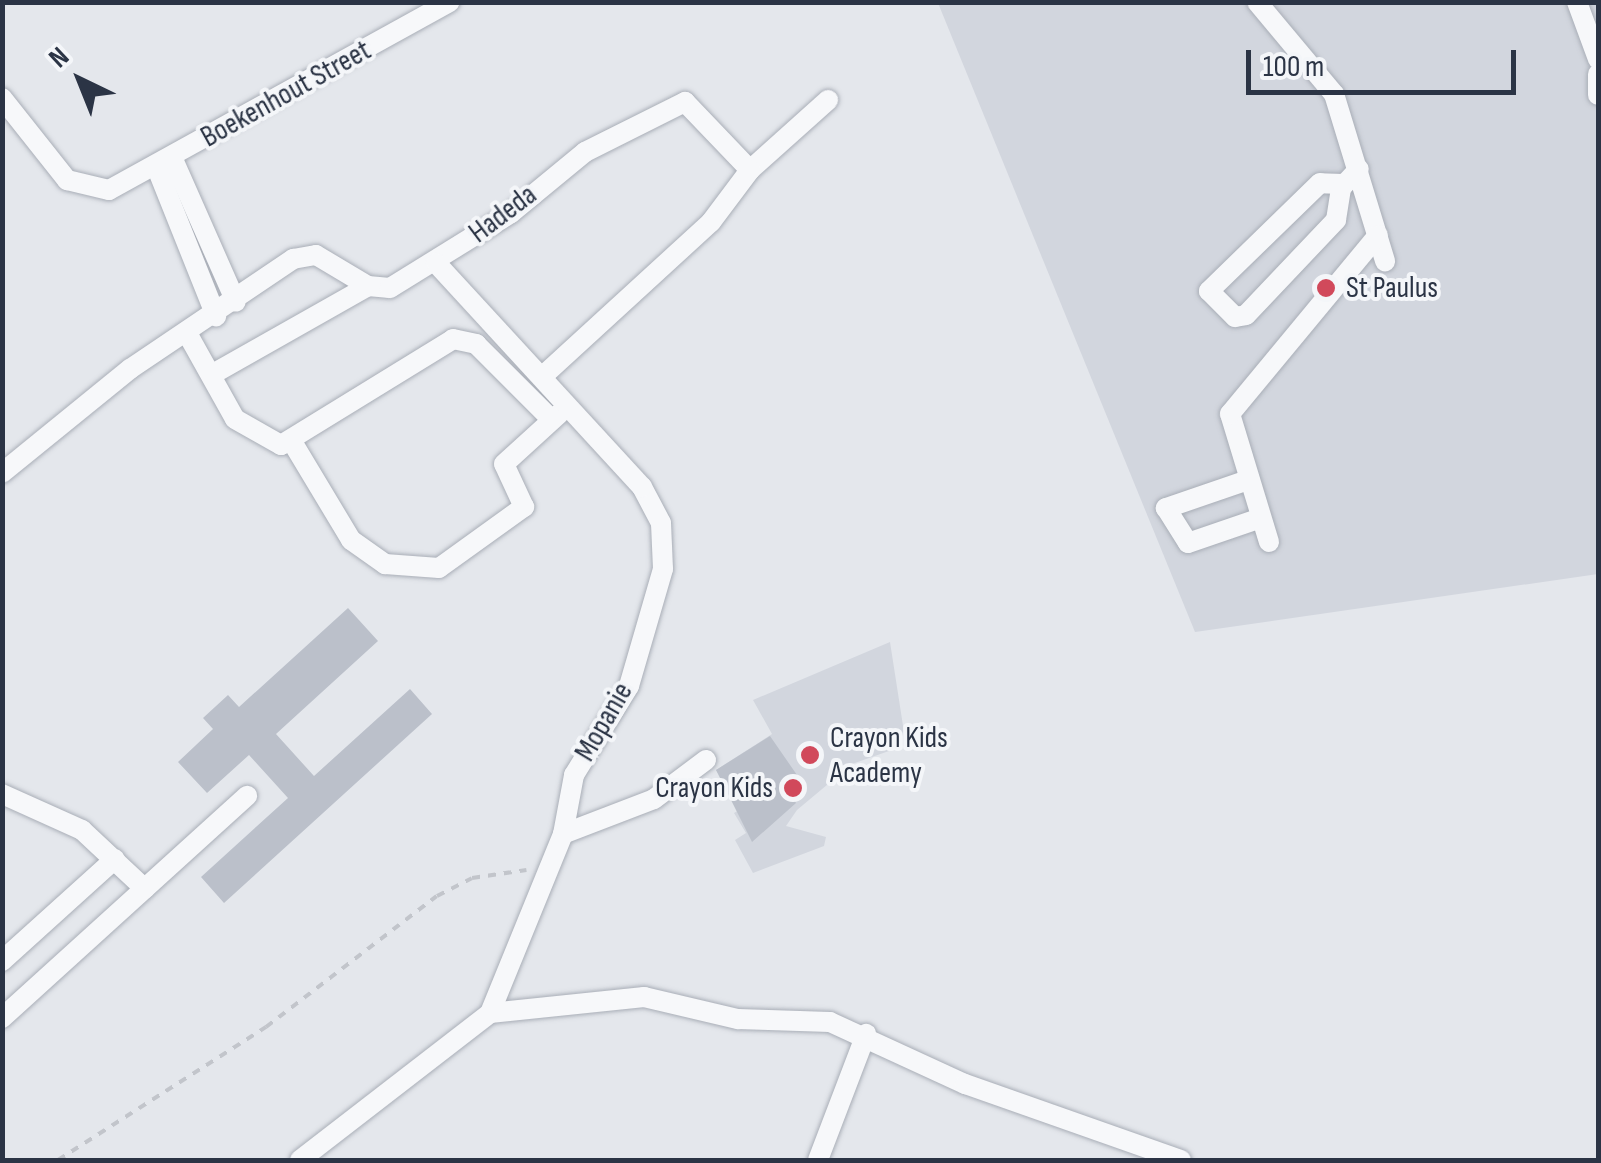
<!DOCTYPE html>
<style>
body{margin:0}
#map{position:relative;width:1601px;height:1163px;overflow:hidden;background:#e4e7ec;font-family:"Sofia Sans Condensed",sans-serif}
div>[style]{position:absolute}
.built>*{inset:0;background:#d2d6de}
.building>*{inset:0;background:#bbc0ca}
.path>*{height:4px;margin-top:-2px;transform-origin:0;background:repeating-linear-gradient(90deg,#c2c5cb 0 8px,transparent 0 16px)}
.roads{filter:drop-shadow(0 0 2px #a9aeb7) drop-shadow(0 0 2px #a9aeb7)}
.minor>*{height:20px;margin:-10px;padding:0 10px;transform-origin:10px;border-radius:10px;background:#f7f8fa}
.dots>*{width:28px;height:28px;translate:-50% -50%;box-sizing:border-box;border:5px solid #f4f6f9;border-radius:50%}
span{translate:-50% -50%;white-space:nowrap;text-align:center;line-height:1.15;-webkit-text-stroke:8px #f4f6f9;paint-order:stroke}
.street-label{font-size:30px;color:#2b3445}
.poi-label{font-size:30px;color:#2b3445}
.left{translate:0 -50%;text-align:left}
.right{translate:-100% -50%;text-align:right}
.frame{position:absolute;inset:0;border:5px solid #2b3445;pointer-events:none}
.north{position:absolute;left:30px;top:30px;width:100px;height:100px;-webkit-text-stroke:8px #f4f6f9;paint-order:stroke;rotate:317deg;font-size:28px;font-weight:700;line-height:40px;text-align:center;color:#2b3445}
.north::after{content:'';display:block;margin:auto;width:35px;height:45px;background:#2b3445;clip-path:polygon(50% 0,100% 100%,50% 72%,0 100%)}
.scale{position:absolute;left:1246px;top:50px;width:270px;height:45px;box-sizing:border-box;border:5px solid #2b3445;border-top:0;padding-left:12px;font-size:30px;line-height:35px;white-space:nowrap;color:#2b3445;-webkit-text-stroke:8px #f4f6f9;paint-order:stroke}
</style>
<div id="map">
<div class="built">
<div style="clip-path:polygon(938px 3px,1598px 3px,1598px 574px,1195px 632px)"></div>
<div style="clip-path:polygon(890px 642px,906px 745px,852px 764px,797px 810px,786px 826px,826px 837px,824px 846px,753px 873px,735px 840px,746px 833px,734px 813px,741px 809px,716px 770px,772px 734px,753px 700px)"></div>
</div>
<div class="building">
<div style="clip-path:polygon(348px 608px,378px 641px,276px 734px,314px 776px,410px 689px,432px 714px,224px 903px,201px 877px,288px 798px,249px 755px,207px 793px,178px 762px,213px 729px,203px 718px,228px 695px,239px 707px)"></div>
<div style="clip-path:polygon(770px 736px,797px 775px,785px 783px,796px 803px,752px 842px,716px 770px)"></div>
</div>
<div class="path">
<div style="left:58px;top:1160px;width:247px;rotate:-32.6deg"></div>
<div style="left:266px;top:1027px;width:215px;rotate:-37.5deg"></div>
<div style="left:437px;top:896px;width:39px;rotate:-27deg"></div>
<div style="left:472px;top:878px;width:55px;rotate:-8.4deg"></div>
</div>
<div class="roads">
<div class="minor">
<div style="left:1257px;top:2px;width:120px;rotate:50.1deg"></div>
<div style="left:1334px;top:94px;width:175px;rotate:73deg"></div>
<div style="left:1577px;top:2px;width:61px;rotate:69.8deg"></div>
<div style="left:1598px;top:74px;width:21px;rotate:90deg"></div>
<div style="left:2px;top:98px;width:105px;rotate:51.6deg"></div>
<div style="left:67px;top:180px;width:43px;rotate:13.4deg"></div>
<div style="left:109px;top:190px;width:389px;rotate:-28.9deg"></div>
<div style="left:172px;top:157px;width:158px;rotate:66.2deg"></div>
<div style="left:156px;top:166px;width:162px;rotate:68.2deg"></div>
<div style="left:750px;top:170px;width:105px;rotate:-41.9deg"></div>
<div style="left:1343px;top:184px;width:23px;rotate:-178deg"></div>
<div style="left:1320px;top:183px;width:155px;rotate:135.8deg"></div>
<div style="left:1209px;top:291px;width:37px;rotate:45deg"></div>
<div style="left:1235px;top:317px;width:11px;rotate:-10deg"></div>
<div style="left:1246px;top:315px;width:131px;rotate:-46.5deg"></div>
<div style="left:1336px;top:220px;width:32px;rotate:-81deg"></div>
<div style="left:1341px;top:188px;width:26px;rotate:-47deg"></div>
<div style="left:187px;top:333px;width:98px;rotate:60.8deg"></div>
<div style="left:235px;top:419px;width:53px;rotate:29.5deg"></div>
<div style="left:281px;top:445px;width:202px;rotate:-31.6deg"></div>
<div style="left:453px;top:339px;width:24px;rotate:12deg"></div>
<div style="left:476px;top:344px;width:107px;rotate:45deg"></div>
<div style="left:211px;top:375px;width:180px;rotate:-29.5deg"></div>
<div style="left:294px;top:445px;width:111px;rotate:59deg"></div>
<div style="left:351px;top:540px;width:42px;rotate:35.2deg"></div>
<div style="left:385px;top:564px;width:54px;rotate:4.2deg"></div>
<div style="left:439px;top:568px;width:105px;rotate:-35.7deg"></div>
<div style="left:524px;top:507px;width:47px;rotate:-114.9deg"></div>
<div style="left:504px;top:464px;width:74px;rotate:-42.3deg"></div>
<div style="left:2px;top:473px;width:165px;rotate:-39.1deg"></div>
<div style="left:130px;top:369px;width:197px;rotate:-34deg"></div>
<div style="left:293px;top:259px;width:23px;rotate:-10deg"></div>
<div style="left:316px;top:255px;width:61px;rotate:30.8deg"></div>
<div style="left:368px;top:286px;width:22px;rotate:5deg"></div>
<div style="left:390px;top:288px;width:142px;rotate:-31.8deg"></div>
<div style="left:511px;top:213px;width:96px;rotate:-39.5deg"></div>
<div style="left:585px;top:152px;width:112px;rotate:-26.6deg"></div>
<div style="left:685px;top:102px;width:94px;rotate:46.3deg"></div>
<div style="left:750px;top:170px;width:65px;rotate:126.9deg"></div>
<div style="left:711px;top:222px;width:229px;rotate:137.5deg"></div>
<div style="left:1248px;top:480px;width:87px;rotate:161.1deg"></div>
<div style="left:1166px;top:508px;width:41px;rotate:57.8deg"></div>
<div style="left:1188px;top:543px;width:77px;rotate:-18.9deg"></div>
<div style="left:1269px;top:542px;width:134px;rotate:-106.9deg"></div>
<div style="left:1230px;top:414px;width:232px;rotate:-50.4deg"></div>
<div style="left:2px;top:794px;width:88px;rotate:24.2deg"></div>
<div style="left:82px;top:830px;width:86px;rotate:43.1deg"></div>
<div style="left:563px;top:834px;width:97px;rotate:-21deg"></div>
<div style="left:654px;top:799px;width:65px;rotate:-36.9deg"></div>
<div style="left:2px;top:961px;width:152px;rotate:-42.1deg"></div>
<div style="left:490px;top:1013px;width:155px;rotate:-5.9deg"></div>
<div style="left:644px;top:997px;width:97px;rotate:13.2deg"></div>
<div style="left:738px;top:1019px;width:92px;rotate:1.9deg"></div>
<div style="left:830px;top:1022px;width:149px;rotate:24.7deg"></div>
<div style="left:965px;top:1084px;width:229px;rotate:19.4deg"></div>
<div style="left:2px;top:1018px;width:331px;rotate:-42.2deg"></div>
<div style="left:300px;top:1160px;width:240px;rotate:-37.7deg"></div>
<div style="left:490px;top:1013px;width:193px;rotate:-67.8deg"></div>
<div style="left:563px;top:834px;width:60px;rotate:-79.4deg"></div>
<div style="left:574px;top:775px;width:105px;rotate:-58.3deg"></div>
<div style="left:629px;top:686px;width:122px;rotate:-73.8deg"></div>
<div style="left:663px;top:569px;width:46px;rotate:-92.5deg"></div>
<div style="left:661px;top:523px;width:41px;rotate:-117.8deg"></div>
<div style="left:642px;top:487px;width:304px;rotate:-132.6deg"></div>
<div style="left:818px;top:1160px;width:135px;rotate:-69.1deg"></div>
</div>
</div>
<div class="dots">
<div style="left:1326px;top:288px;background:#d1495b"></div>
<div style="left:810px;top:755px;background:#d1495b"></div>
<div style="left:793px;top:788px;background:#d1495b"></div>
</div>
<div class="street-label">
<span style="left:286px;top:94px;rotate:-29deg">Boekenhout Street</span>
<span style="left:503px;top:214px;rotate:-37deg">Hadeda</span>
<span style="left:604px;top:722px;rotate:-60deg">Mopanie</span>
</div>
<div class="poi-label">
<span class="left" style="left:1346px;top:288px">St Paulus</span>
<span class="left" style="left:830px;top:755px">Crayon Kids<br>Academy</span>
<span class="right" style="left:773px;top:788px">Crayon Kids</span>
</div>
<div class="frame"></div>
<div class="north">N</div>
<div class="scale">100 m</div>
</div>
